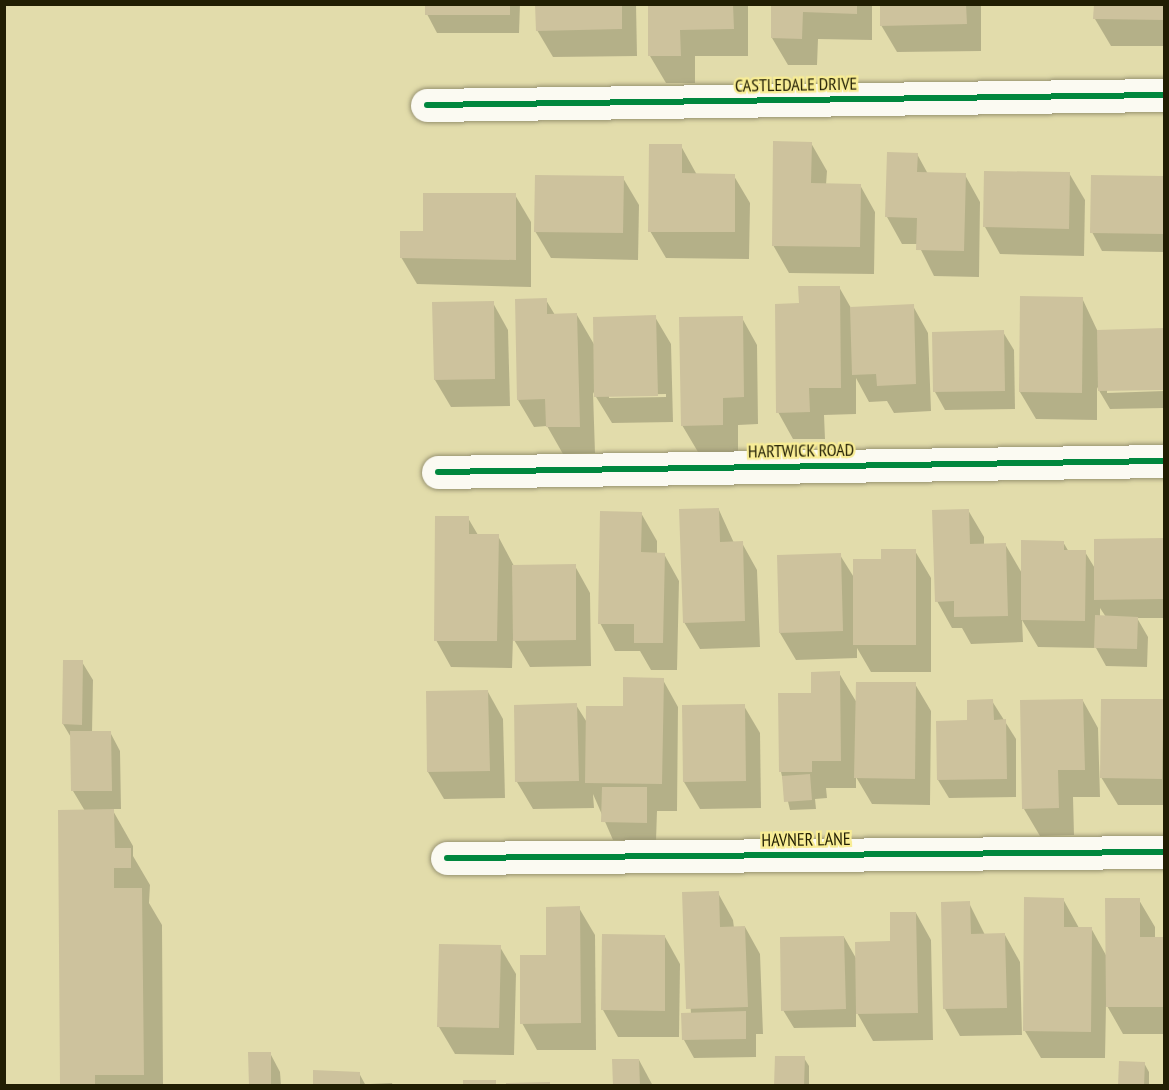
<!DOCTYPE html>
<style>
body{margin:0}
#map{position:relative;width:1169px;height:1090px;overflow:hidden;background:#e2dcab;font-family:"PT Sans Narrow",sans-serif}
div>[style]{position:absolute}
.shadow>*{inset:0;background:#0003}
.building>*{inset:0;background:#cdc29d}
.roads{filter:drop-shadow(0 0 2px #979270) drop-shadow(0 0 2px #979270)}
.minor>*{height:33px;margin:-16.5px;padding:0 16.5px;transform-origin:16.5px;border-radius:16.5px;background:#fbfaf2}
.cycleway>*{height:6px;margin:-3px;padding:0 3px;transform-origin:3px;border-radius:3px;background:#00873e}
span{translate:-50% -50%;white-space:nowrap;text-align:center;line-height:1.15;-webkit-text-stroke:4.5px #f8ed95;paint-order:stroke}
.street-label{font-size:18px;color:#211e03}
.frame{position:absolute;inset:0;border:6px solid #211e03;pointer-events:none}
</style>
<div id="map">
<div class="shadow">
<div style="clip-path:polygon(427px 4px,520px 4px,519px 33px,437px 33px,427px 14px)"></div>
<div style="clip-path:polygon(537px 4px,636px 4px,637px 56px,553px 57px,537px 30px)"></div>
<div style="clip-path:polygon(649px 4px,748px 4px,748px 56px,695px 56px,695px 83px,666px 83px,650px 56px)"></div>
<div style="clip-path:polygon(773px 4px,872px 4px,872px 40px,818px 39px,817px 65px,788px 65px,772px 38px)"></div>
<div style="clip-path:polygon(881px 4px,981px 4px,981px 51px,897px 52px,881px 25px)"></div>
<div style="clip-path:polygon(1095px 4px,1164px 4px,1164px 46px,1111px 46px,1095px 19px)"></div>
<div style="clip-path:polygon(811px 143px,827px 171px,826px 185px,860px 185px,875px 212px,874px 274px,789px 273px,773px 245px)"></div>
<div style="clip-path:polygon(681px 146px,697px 175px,734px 176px,750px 203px,749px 259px,666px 258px,650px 231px)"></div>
<div style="clip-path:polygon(917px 154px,928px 174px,965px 175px,980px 202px,979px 277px,934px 276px,918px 244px,902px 244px,887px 217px)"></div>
<div style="clip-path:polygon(1069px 173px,1085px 200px,1084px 256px,1000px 254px,985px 227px)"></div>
<div style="clip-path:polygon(1092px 176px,1164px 177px,1164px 252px,1102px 251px,1092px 232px)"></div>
<div style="clip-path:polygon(623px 178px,639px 205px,638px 260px,551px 258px,535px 231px)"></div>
<div style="clip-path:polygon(515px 195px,531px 222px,531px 287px,417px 284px,401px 257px,424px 233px)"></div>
<div style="clip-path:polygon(839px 287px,851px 308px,913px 306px,928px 333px,931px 411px,894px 413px,887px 401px,869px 402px,856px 378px,856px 414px,824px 415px,825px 439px,793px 439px,778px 412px,801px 305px)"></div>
<div style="clip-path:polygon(1082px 298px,1098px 332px,1164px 330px,1164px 388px,1107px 390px,1107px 393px,1164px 391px,1164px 408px,1110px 409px,1097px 387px,1097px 420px,1036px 419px,1020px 392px)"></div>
<div style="clip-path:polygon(evenodd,546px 300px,555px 315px,577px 315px,595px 346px,655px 317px,671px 344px,673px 422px,612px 423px,593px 392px,595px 453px,563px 454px,547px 426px,534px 427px,518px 400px,546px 300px,666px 394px,666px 397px,609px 398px,609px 395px,666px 394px)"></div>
<div style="clip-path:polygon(493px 303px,508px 330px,510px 406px,451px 407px,435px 380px,434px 304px)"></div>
<div style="clip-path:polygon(742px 318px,757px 345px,758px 424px,738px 425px,738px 452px,698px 452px,682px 425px)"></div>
<div style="clip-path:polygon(1003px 332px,1014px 350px,1015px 409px,945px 410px,935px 392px,934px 333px)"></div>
<div style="clip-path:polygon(719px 510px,734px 543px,742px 543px,757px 570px,760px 647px,700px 649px,684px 622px)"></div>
<div style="clip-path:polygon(evenodd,968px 510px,984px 537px,984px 545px,1005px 544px,1023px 575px,1063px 542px,1069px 552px,1085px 552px,1096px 570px,1095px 541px,1164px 540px,1164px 618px,1137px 618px,1148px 637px,1147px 667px,1106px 666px,1096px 648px,1038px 647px,1022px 620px,1023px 642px,971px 644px,962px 628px,952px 628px,937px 601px,968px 510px,1100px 608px,1106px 617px,1100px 617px,1100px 608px)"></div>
<div style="clip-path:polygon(641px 513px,657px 541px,657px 554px,664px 554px,679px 581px,677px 670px,651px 670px,640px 651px,615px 651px,600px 623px)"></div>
<div style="clip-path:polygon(468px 518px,478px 535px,498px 536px,514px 566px,575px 566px,590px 593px,591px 666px,530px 667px,513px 638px,512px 668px,451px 667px,436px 640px)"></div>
<div style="clip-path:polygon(915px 551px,931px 578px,931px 672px,871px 672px,857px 648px,857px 658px,796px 660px,780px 633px,840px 555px,855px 579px,882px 561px)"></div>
<div style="clip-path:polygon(82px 662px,93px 680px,92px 733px,110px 732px,120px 751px,121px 809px,112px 809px,133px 846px,133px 856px,150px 885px,149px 903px,162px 925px,163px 1086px,61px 1086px,85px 811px,73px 791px,72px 739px,63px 724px)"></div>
<div style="clip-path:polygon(839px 673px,857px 703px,915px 684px,931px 711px,930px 805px,872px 804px,856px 777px,856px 788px,826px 788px,827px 798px,815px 799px,816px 809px,790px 810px,781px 772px,813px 695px)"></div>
<div style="clip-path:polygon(663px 680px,678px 707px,677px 811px,657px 811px,656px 841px,613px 840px,593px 794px,594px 808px,533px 809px,517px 782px,515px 706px,576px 705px,588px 724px,624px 708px)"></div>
<div style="clip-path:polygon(488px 692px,503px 719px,505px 798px,444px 799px,428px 772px)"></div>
<div style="clip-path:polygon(992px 701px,1016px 739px,1016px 797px,949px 798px,938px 780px,969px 722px)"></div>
<div style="clip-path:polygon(1083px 701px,1098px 728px,1100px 797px,1073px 797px,1074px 835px,1040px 836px,1024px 809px)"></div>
<div style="clip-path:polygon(1162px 701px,1164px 805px,1118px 805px,1101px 777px)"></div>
<div style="clip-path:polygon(744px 706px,760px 733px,761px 808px,700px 809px,684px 782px,683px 707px)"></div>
<div style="clip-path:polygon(718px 893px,733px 920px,734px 928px,745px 927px,760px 954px,763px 1034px,756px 1034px,756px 1057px,694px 1058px,684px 1040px,683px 1014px,691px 1014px,684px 894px)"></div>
<div style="clip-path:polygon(1063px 899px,1079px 928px,1091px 928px,1107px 957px,1139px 900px,1155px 927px,1155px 938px,1164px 938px,1164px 1034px,1123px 1034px,1106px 1004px,1105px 1058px,1041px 1058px,1025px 1031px)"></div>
<div style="clip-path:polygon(969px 903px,985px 935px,1005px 935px,1020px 962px,1022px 1035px,960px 1036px,945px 1009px)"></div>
<div style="clip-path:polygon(579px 908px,595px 935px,596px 1050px,537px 1050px,522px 1023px,548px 956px)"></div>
<div style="clip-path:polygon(916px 913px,931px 940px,933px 1040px,873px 1041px,856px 1011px,856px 1027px,794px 1028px,783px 1010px,844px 937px,857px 960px,892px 942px)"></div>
<div style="clip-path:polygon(665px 937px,680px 964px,679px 1037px,618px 1037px,603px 1010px)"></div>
<div style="clip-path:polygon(500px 947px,516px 974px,514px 1055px,455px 1054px,439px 1027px)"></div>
<div style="clip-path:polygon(270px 1053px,280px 1072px,281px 1086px,250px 1086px)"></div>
<div style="clip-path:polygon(804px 1058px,809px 1066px,809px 1086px,776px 1086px)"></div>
<div style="clip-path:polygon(639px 1060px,653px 1086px,614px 1086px)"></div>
<div style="clip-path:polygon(1144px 1063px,1149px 1072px,1149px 1086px,1120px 1086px)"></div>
<div style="clip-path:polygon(359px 1073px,366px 1086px,314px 1086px)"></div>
<div style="clip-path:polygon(392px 1083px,393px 1086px,370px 1086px,370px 1084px)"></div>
</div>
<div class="building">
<div style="clip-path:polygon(425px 4px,510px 4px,510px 15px,425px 15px)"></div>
<div style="clip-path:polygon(535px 4px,622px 4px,622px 29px,536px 31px)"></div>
<div style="clip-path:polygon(648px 4px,733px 4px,734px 29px,680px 30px,681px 56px,648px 56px)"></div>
<div style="clip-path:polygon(771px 4px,857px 4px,857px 14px,803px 12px,802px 39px,771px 38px)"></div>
<div style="clip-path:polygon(880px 4px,966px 4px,967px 24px,880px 26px)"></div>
<div style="clip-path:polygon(1094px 4px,1164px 4px,1164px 20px,1093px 19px)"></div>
<div style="clip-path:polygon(773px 141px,812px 142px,811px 183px,861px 184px,860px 247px,772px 246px)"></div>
<div style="clip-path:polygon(649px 144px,682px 144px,682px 173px,735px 174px,735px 232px,648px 232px)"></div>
<div style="clip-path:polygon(887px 152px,918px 153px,917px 172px,966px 173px,964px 251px,916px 250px,917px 218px,885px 217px)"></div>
<div style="clip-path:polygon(984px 171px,1070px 172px,1069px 229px,983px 227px)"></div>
<div style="clip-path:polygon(535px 175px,624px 176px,623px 233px,534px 232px)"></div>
<div style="clip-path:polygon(1091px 175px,1164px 176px,1164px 234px,1090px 233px)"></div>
<div style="clip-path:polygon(423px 193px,516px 193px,516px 260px,400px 258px,400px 231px,423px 231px)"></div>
<div style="clip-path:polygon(798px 286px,840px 286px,841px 388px,809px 388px,810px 412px,776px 413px,775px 304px,799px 303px)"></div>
<div style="clip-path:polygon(1020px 296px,1083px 297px,1082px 393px,1019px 392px)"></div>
<div style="clip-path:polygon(547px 298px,547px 314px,577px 313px,580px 427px,546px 427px,545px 399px,517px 400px,515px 299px)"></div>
<div style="clip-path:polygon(494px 301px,495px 379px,434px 380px,432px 302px)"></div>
<div style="clip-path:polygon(914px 304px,916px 384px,877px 386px,876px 374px,852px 375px,850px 307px)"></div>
<div style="clip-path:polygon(656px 315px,658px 396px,594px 397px,593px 317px)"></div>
<div style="clip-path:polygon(743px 316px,744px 397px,723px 398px,723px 425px,681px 426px,679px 317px)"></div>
<div style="clip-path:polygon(1164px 328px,1164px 390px,1098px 391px,1097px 330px)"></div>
<div style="clip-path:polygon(1004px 330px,1005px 391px,933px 392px,932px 332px)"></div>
<div style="clip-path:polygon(719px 508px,720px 542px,743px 541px,745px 621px,683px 623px,679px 509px)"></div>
<div style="clip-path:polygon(969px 509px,970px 544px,1006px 543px,1008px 616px,954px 617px,954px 601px,935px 602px,932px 510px)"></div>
<div style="clip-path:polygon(600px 511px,642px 512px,641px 552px,665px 553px,663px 643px,634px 643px,634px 624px,598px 624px)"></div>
<div style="clip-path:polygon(435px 516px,469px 516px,469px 534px,499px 534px,497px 641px,434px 641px)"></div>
<div style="clip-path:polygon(1164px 538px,1164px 599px,1094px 600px,1094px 539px)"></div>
<div style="clip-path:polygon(1021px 540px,1064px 541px,1064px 550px,1086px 550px,1085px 621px,1021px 620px)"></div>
<div style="clip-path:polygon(881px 549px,916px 549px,916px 645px,853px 645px,853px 559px,881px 559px)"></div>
<div style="clip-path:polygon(841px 553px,843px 631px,779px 633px,777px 555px)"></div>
<div style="clip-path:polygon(576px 564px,576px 640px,513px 641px,512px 565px)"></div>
<div style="clip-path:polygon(1095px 615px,1138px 617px,1137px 649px,1094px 648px)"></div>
<div style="clip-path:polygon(63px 660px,83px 660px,82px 725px,62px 724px)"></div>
<div style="clip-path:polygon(840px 671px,841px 761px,812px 761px,812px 772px,779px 772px,778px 693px,811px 693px,811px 672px)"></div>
<div style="clip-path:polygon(623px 677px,664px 678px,662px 784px,585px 783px,586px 706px,623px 706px)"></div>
<div style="clip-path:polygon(856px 682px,916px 682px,915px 779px,854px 778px)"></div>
<div style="clip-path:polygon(488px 690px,490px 771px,427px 772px,426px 691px)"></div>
<div style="clip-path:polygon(993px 699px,994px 720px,1006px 719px,1007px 779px,937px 780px,936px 721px,967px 720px,967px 700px)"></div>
<div style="clip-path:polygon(1083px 699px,1085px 770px,1058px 770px,1059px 808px,1022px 809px,1020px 700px)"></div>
<div style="clip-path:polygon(1101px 699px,1163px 699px,1162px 779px,1100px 778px)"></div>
<div style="clip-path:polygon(577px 703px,579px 781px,515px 782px,514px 705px)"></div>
<div style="clip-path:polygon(745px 704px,746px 781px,683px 782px,682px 705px)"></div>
<div style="clip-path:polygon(70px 731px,111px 731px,112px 791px,71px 791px)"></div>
<div style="clip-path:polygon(810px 774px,812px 800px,784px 802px,782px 776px)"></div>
<div style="clip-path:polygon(602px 787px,647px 787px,647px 823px,601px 822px)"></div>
<div style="clip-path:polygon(114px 809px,115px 848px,131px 848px,131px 868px,114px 868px,114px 888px,142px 888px,144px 1075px,95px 1075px,95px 1086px,60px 1086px,58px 810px)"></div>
<div style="clip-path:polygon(719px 891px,720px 927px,745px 926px,748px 1007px,686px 1009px,682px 892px)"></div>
<div style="clip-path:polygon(1024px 897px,1064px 898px,1064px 927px,1092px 927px,1091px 1032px,1023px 1031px)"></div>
<div style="clip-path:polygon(1105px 898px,1140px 898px,1140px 937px,1164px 937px,1164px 1007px,1106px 1007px)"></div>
<div style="clip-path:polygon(970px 901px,971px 934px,1005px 933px,1007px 1008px,943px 1009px,941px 902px)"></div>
<div style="clip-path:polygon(580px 906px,581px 1023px,520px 1024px,520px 955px,546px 955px,546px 907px)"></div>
<div style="clip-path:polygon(890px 912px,916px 912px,918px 1013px,856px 1014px,855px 942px,890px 941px)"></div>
<div style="clip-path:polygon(602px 934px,665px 935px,665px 1011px,601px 1010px)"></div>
<div style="clip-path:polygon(844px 936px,846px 1009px,781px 1011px,780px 937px)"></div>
<div style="clip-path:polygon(439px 944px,501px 945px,499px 1028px,437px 1027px)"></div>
<div style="clip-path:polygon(746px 1011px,746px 1039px,682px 1040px,681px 1013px)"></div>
<div style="clip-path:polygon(248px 1052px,271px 1052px,271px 1086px,249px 1086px)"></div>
<div style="clip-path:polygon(775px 1056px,805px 1056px,804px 1086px,774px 1086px)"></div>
<div style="clip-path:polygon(612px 1059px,639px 1059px,640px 1086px,613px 1086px)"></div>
<div style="clip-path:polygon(1119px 1061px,1145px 1062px,1144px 1086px,1118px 1086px)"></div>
<div style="clip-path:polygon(313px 1070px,360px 1072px,360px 1086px,313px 1086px)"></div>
<div style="clip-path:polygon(463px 1080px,496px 1080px,496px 1086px,463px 1086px)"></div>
<div style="clip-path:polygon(550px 1082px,550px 1086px,506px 1086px,506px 1083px)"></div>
</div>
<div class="roads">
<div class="minor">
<div style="left:427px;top:105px;width:737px;rotate:-0.78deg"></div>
<div style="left:438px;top:472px;width:726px;rotate:-0.87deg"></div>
<div style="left:447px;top:858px;width:717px;rotate:-0.48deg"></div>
</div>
</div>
<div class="cycleway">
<div style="left:427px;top:105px;width:737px;rotate:-0.78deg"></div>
<div style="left:438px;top:472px;width:726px;rotate:-0.87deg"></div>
<div style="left:447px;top:858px;width:717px;rotate:-0.48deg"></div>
</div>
<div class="street-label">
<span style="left:796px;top:85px;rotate:-1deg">CASTLEDALE DRIVE</span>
<span style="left:801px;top:451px;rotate:-1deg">HARTWICK ROAD</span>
<span style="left:806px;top:840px;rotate:-1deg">HAVNER LANE</span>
</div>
<div class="frame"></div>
</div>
